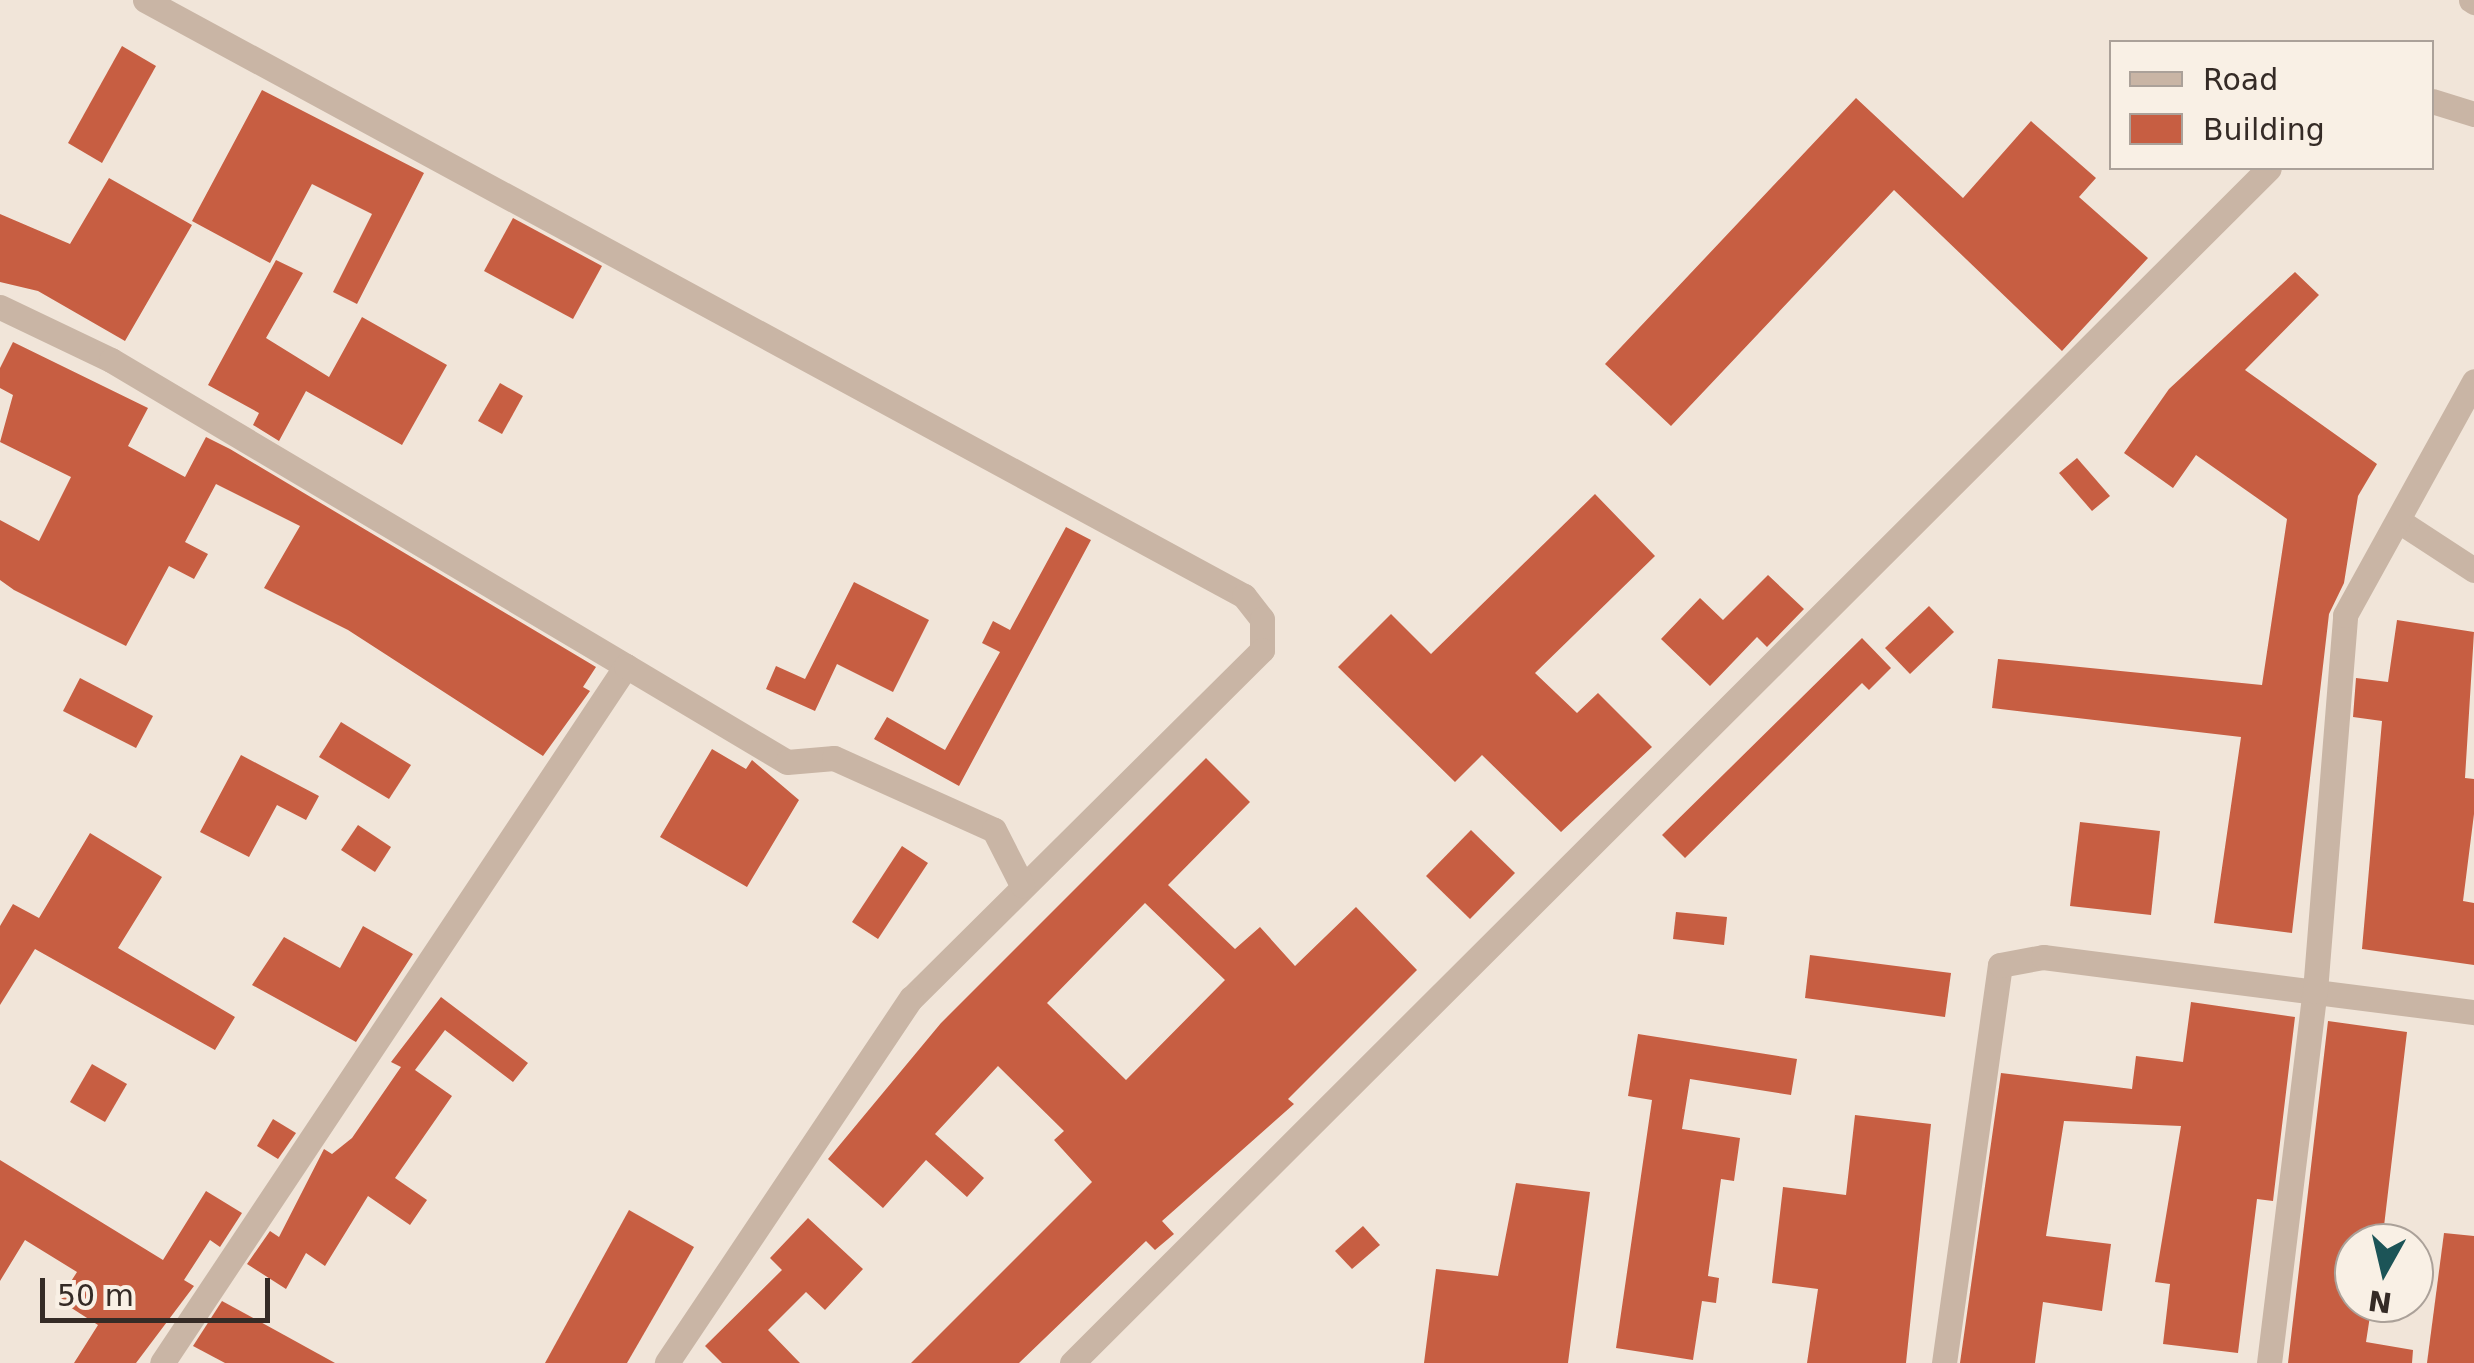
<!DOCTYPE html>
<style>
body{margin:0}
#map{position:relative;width:2474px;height:1363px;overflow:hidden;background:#f1e5d9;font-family:"DejaVu Sans",sans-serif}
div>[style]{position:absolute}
.building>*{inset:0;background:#c75e42}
.minor>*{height:25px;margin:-12.5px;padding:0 12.5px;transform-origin:12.5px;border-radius:12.5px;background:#c9b5a5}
span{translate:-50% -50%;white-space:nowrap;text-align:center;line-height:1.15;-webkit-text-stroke:10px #f9f0e5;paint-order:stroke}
.legend{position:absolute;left:2109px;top:40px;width:325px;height:130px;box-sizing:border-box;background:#f9f0e5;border:2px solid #aba199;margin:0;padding:12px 18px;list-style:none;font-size:30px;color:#352b26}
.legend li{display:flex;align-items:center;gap:20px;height:50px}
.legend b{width:50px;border:2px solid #aba199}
.north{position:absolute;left:2334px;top:1223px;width:100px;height:100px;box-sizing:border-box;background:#f9f0e5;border:2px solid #aba199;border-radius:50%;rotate:188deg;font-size:28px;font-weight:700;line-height:40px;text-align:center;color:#352b26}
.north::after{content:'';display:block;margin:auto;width:35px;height:45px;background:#1c5457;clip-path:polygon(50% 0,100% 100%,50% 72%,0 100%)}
.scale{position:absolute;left:40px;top:1278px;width:230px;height:45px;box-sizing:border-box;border:5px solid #352b26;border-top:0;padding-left:12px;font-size:30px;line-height:35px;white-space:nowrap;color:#352b26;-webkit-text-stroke:8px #f9f0e5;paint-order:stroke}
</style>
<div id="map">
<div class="building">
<div style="clip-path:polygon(122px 46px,156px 66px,102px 163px,68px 143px)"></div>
<div style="clip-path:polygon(262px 90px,424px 173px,357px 304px,333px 292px,372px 214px,312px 184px,270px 263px,192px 221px)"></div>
<div style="clip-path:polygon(1856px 98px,1963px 198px,2031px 121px,2096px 178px,2079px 197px,2148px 258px,2062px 351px,1894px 190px,1671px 426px,1605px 364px)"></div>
<div style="clip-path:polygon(109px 178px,192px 225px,125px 341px,38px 291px,0 282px,0 214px,70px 244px)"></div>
<div style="clip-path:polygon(513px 218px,602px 266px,573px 319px,484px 271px)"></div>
<div style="clip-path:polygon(276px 260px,303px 273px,266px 338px,329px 377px,362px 317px,447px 365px,402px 445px,306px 391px,279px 441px,253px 425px,259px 413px,208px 385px)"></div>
<div style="clip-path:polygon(2295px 272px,2319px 295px,2245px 370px,2377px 464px,2358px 496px,2344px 583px,2329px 614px,2292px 933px,2214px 923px,2241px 737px,1992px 708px,1998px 659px,2262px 685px,2287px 519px,2196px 455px,2173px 488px,2124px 453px,2169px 389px)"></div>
<div style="clip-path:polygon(13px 342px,148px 408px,128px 446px,185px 477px,206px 437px,230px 449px,596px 667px,583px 687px,590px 691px,543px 756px,348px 630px,264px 588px,300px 526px,216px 484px,185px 542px,208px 554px,194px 579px,169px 566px,126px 646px,14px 590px,0 580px,0 520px,39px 541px,71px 477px,0 442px,13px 395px,0 388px,0 368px)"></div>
<div style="clip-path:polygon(500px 383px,523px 396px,502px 434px,478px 421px)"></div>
<div style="clip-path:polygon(2077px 458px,2110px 496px,2092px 511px,2059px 473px)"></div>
<div style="clip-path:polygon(1595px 494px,1655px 556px,1535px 673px,1577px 713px,1598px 693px,1652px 747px,1561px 832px,1482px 755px,1455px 782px,1338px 667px,1391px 614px,1431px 654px)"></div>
<div style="clip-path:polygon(1066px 527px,1091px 540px,959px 786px,874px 739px,887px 717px,945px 750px,1000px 652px,982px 643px,993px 621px,1010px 630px)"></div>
<div style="clip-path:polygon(1768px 575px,1804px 609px,1767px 647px,1757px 637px,1710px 686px,1661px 639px,1700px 598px,1723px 620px)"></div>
<div style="clip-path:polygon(854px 582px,929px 620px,893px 692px,837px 664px,815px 711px,766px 689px,776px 666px,805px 679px)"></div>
<div style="clip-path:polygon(1929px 606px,1954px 632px,1910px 674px,1885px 648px)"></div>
<div style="clip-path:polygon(2397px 620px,2474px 632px,2465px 778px,2474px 779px,2474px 814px,2463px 901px,2474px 903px,2474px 965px,2362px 949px,2382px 721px,2353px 717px,2356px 678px,2388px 682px)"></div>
<div style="clip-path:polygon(1862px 638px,1891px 668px,1869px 690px,1862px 683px,1685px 858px,1662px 835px)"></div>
<div style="clip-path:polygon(80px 678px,153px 716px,136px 748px,63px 711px)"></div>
<div style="clip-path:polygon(341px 722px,411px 765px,389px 799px,319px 757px)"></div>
<div style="clip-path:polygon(712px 749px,746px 769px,752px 760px,799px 800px,747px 887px,660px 837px)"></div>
<div style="clip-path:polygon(241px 755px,319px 796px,306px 820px,277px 805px,249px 857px,200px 832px)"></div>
<div style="clip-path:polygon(evenodd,1206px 758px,1250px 802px,1168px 885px,1235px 949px,1260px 927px,1295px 966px,1356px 907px,1417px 970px,1288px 1099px,1294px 1104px,1162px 1221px,1174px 1234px,1155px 1250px,1146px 1241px,1019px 1363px,911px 1363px,1092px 1182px,1054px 1140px,1064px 1131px,998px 1066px,935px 1134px,984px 1178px,967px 1197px,926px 1160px,883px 1208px,828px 1159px,941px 1023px,1206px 758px,1145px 903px,1225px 980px,1126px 1080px,1047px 1003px,1145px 903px)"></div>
<div style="clip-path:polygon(2080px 822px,2160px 831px,2151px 915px,2070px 906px)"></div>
<div style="clip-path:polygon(358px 825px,391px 847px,375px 872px,341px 850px)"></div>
<div style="clip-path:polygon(1471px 830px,1515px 873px,1470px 919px,1426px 876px)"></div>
<div style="clip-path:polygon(90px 833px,162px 877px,118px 948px,235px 1017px,215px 1050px,35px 949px,0 1005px,0 926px,13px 904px,39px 918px)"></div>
<div style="clip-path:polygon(902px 846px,928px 863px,878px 939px,852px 922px)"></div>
<div style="clip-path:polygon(1676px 912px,1727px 917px,1724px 945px,1673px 939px)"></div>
<div style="clip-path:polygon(363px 926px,413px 954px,356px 1042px,252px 985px,284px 937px,340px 968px)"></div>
<div style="clip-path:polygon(1810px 955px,1951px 973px,1945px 1017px,1805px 998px)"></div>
<div style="clip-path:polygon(441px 997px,528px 1063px,513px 1082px,445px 1030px,415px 1070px,452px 1096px,395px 1178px,427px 1200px,410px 1225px,368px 1196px,325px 1266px,306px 1253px,286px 1289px,247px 1264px,270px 1231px,279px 1237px,324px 1149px,332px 1154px,352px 1138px,401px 1067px,391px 1062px)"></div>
<div style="clip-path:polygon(2191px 1002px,2295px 1017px,2273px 1201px,2257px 1199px,2238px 1353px,2163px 1344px,2170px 1284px,2155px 1282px,2181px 1126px,2064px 1121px,2046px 1236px,2111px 1244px,2102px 1311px,2043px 1302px,2035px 1363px,1960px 1363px,2001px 1073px,2132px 1089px,2136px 1056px,2183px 1062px)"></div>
<div style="clip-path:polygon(2328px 1021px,2407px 1032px,2382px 1243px,2354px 1243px,2354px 1303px,2372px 1303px,2366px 1342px,2413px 1350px,2412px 1363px,2288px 1363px)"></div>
<div style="clip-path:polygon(1638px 1034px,1797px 1059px,1791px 1095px,1690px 1079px,1682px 1129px,1740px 1138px,1734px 1181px,1721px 1179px,1708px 1276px,1719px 1278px,1716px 1303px,1702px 1301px,1693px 1360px,1616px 1348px,1652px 1100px,1628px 1096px)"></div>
<div style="clip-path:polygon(92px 1064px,127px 1084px,105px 1122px,70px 1102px)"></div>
<div style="clip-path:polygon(1855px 1115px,1931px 1124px,1906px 1363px,1807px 1363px,1818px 1289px,1772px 1283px,1783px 1187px,1846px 1195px)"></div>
<div style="clip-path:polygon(273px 1119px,296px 1133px,278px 1159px,257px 1146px)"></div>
<div style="clip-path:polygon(0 1160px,163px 1260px,206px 1191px,242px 1213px,220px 1247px,210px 1240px,184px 1280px,194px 1286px,136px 1363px,74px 1363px,98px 1325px,59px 1300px,77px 1272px,25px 1240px,0 1281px)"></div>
<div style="clip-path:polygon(1516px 1183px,1590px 1192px,1568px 1363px,1424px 1363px,1436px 1269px,1498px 1276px)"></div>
<div style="clip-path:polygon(629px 1210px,694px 1247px,627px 1363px,545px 1363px)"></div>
<div style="clip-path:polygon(808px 1218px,863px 1269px,825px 1310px,806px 1292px,768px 1330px,800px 1363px,722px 1363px,705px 1346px,782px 1270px,770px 1258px)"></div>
<div style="clip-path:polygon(1363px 1226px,1380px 1245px,1352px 1269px,1335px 1251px)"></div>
<div style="clip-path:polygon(2444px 1233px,2474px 1236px,2474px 1363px,2427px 1363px)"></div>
<div style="clip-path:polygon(222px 1301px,266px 1325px,335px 1363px,225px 1363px,193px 1346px)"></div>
</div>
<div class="minor">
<div style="left:145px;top:0;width:1250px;rotate:28.47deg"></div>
<div style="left:1244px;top:596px;width:29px;rotate:52deg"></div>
<div style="left:1262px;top:619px;width:31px;rotate:90deg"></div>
<div style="left:1262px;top:650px;width:494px;rotate:135.2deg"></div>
<div style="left:911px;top:998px;width:439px;rotate:123.8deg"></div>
<div style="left:2471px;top:0;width:4px;rotate:34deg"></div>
<div style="left:2432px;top:101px;width:44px;rotate:17.2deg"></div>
<div style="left:0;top:307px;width:123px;rotate:25.5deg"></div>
<div style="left:111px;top:360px;width:599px;rotate:30.72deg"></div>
<div style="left:626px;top:666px;width:837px;rotate:123.65deg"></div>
<div style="left:2402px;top:523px;width:86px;rotate:33.1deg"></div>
<div style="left:626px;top:666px;width:187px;rotate:30.8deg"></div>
<div style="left:787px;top:762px;width:47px;rotate:-4.9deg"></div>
<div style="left:834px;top:758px;width:175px;rotate:24.2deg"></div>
<div style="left:994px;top:830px;width:62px;rotate:63deg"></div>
<div style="left:1072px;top:1363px;width:1691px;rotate:-44.95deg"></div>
<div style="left:1944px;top:1363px;width:402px;rotate:-82deg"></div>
<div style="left:2000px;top:965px;width:44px;rotate:-10.5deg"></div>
<div style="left:2043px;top:957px;width:434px;rotate:7.3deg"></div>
<div style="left:2269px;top:1363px;width:375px;rotate:-83deg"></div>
<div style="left:2315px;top:991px;width:377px;rotate:-85.4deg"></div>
<div style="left:2345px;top:615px;width:267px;rotate:-61.1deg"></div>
</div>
<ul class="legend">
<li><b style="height:12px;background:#c9b5a5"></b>Road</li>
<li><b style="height:28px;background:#c75e42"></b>Building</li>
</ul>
<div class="north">N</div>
<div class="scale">50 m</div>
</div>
